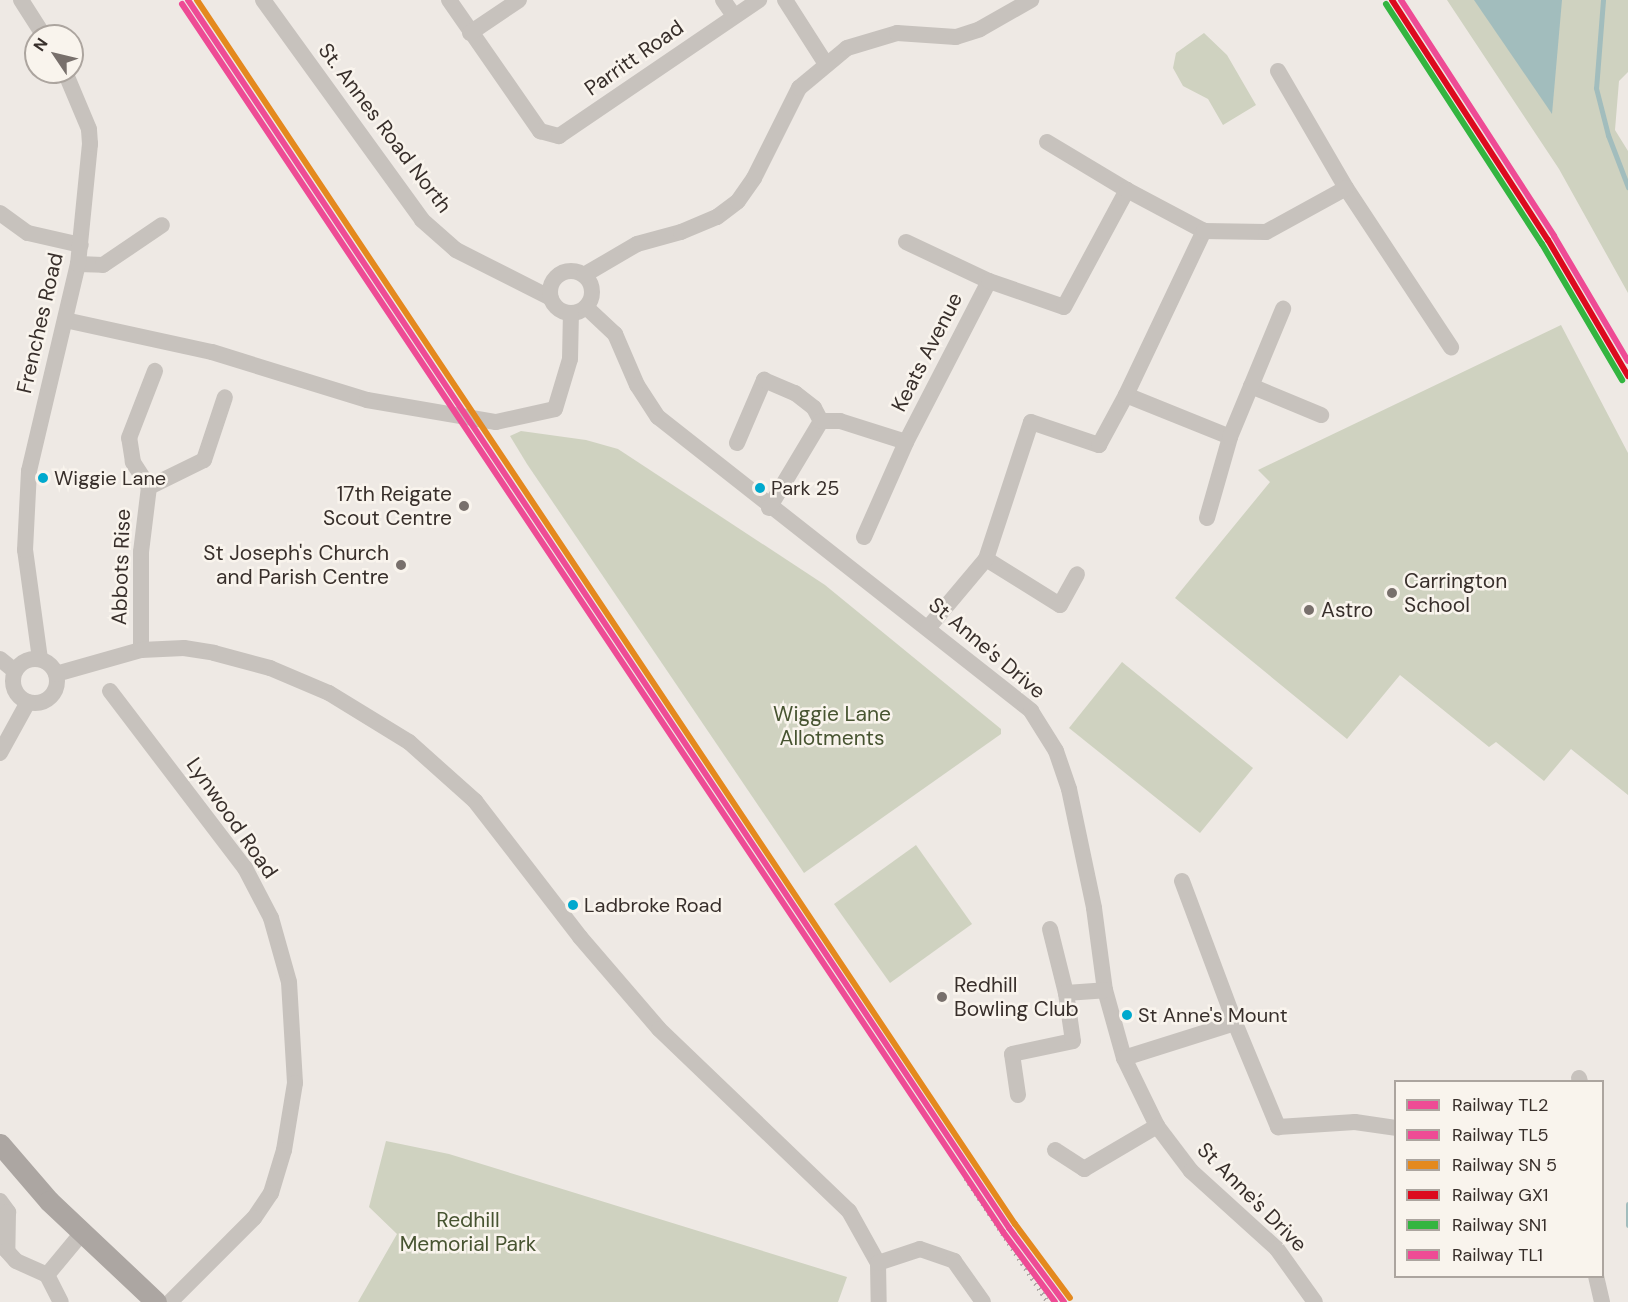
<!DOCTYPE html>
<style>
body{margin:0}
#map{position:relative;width:1628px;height:1302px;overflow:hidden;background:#eee9e4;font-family:"DM Sans",sans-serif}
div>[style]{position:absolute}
.green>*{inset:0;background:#cfd2c0}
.water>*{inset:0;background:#a2bdbd}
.stream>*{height:5px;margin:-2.5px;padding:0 2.5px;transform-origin:2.5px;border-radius:2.5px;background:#a2bdbd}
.minor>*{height:16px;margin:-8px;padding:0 8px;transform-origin:8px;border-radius:8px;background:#c7c2bd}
.minor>.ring{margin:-8px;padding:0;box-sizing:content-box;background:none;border:16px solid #c7c2bd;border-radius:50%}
.major>*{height:21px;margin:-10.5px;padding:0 10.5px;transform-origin:10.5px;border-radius:10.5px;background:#aca6a2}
.rail>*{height:4.5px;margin-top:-2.25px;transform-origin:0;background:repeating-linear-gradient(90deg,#afaaa7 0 1.5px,transparent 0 6px)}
.rail-1>*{height:6px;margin:-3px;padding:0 3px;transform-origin:3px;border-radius:3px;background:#ee4b95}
.rail-2>*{height:6px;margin:-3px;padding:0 3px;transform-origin:3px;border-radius:3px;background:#ee4b95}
.rail-3>*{height:6px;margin:-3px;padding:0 3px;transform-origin:3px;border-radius:3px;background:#e4891e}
.rail-4>*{height:6px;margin:-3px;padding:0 3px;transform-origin:3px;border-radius:3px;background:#dc0a1e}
.rail-5>*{height:6px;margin:-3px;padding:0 3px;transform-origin:3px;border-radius:3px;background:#33b540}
.rail-6>*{height:6px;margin:-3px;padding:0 3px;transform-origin:3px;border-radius:3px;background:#ee4b95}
.dots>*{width:16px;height:16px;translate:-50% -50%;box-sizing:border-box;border:3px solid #f9f4ed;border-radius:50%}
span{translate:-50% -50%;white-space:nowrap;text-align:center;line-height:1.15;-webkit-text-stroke:5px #f9f4ed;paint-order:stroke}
.bus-label{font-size:20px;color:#382f2b}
.left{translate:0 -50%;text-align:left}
.street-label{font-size:21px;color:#382f2b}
.poi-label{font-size:21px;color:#382f2b}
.right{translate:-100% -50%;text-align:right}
.park-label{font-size:21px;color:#475431}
.legend{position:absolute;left:1394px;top:1080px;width:210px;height:198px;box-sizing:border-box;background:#f9f4ed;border:2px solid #aca59f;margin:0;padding:8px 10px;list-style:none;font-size:18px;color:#382f2b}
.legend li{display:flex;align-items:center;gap:12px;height:30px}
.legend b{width:30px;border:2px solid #aca59f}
.north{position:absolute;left:24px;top:24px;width:60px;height:60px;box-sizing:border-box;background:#f9f4ed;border:2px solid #aca59f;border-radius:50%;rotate:305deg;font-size:16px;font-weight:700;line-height:24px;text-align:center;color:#382f2b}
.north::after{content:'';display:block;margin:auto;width:21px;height:27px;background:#78706c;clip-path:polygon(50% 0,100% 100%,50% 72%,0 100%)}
</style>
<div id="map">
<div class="green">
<div style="clip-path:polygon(1447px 0,1628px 0,1628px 72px,1619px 81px,1615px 130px,1628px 151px,1628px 293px,1559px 169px)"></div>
<div style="clip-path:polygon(1204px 33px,1227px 55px,1256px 105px,1223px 125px,1208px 99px,1183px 86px,1173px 68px,1176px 53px)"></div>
<div style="clip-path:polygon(1561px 325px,1628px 453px,1628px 795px,1571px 749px,1544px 781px,1496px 742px,1489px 747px,1400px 675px,1347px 739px,1175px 598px,1270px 482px,1258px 470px)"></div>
<div style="clip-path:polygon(521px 431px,586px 440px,618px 449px,825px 585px,1001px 729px,1001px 734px,804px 873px,527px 464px,510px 436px)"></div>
<div style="clip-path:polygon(1122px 662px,1253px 768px,1200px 833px,1069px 728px)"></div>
<div style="clip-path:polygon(916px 845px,972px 924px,890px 983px,834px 904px)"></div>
<div style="clip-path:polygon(386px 1141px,449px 1154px,847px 1277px,838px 1302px,358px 1302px,397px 1234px,369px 1207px)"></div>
</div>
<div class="water">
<div style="clip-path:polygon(1474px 0,1562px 0,1552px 114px)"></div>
</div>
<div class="stream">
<div style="left:1603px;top:0;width:88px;rotate:94.5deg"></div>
<div style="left:1596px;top:88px;width:49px;rotate:75.7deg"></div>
<div style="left:1608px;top:135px;width:56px;rotate:69deg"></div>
<div style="left:1628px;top:1204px;width:21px;rotate:90deg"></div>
</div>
<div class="minor">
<div style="left:21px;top:0;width:43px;rotate:57.4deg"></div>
<div style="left:263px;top:0;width:271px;rotate:54.1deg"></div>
<div style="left:422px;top:220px;width:45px;rotate:41.4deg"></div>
<div style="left:456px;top:250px;width:106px;rotate:26.8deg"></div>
<div style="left:449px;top:0;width:160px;rotate:55.2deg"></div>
<div style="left:540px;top:131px;width:20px;rotate:15deg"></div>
<div style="left:559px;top:136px;width:242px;rotate:-34.2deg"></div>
<div style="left:723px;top:0;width:19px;rotate:55deg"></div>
<div style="left:785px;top:0;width:76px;rotate:57.4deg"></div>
<div style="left:470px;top:33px;width:59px;rotate:-34deg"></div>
<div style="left:1278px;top:71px;width:135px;rotate:59.8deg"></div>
<div style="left:1346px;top:188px;width:191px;rotate:56.6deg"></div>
<div style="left:1047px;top:142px;width:93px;rotate:31deg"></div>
<div style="left:0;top:213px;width:34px;rotate:36deg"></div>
<div style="left:28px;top:233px;width:54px;rotate:12.8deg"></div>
<div style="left:906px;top:242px;width:92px;rotate:25.2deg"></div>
<div style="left:78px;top:264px;width:25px;rotate:2deg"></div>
<div style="left:103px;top:265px;width:71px;rotate:-34.1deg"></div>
<div class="ring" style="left:550px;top:271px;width:26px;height:26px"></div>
<div style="left:584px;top:275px;width:61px;rotate:-30.3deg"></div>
<div style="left:637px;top:244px;width:46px;rotate:-15.3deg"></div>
<div style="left:681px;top:232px;width:39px;rotate:-23deg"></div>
<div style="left:717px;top:217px;width:26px;rotate:-37deg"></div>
<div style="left:738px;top:201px;width:28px;rotate:-55deg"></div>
<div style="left:754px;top:178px;width:101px;rotate:-63.4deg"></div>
<div style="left:799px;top:88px;width:62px;rotate:-39.8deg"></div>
<div style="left:847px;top:48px;width:52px;rotate:-16.7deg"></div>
<div style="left:897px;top:33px;width:59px;rotate:3.9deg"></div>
<div style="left:956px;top:37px;width:25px;rotate:-18deg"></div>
<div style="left:980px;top:29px;width:59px;rotate:-29.6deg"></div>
<div style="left:586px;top:307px;width:40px;rotate:43deg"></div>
<div style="left:615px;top:334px;width:56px;rotate:66.7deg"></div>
<div style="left:637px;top:385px;width:38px;rotate:57deg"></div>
<div style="left:658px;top:417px;width:475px;rotate:38.2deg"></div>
<div style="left:1031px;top:711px;width:47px;rotate:58deg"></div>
<div style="left:1056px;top:751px;width:40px;rotate:71.1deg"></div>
<div style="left:1069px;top:789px;width:122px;rotate:78.1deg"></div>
<div style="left:1094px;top:908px;width:83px;rotate:82.4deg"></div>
<div style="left:1105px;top:990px;width:71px;rotate:74.4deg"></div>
<div style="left:1124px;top:1058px;width:76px;rotate:64.1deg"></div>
<div style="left:1157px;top:1126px;width:56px;rotate:52.9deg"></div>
<div style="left:1191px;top:1171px;width:116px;rotate:42.2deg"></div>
<div style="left:1277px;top:1249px;width:65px;rotate:54.4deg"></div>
<div style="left:65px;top:320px;width:150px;rotate:12.3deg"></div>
<div style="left:212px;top:352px;width:162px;rotate:17.2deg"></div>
<div style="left:367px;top:400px;width:131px;rotate:9.7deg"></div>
<div style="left:496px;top:422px;width:60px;rotate:-12.4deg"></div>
<div style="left:555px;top:409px;width:52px;rotate:-73.3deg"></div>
<div style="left:570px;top:359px;width:46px;rotate:-88.8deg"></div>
<div style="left:1251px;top:386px;width:76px;rotate:22.5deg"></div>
<div style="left:1126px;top:395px;width:112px;rotate:22deg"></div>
<div style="left:737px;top:443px;width:69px;rotate:-66.8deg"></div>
<div style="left:764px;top:380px;width:34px;rotate:23deg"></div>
<div style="left:795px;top:393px;width:24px;rotate:38deg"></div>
<div style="left:814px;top:408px;width:15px;rotate:62deg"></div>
<div style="left:149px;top:487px;width:61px;rotate:-26.1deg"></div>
<div style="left:204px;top:460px;width:66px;rotate:-71.6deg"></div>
<div style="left:769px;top:508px;width:101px;rotate:-59.1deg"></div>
<div style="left:821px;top:421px;width:19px"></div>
<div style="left:840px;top:421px;width:69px;rotate:17.7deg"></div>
<div style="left:906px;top:442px;width:181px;rotate:-62.7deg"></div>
<div style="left:989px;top:281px;width:79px;rotate:19.1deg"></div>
<div style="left:1064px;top:307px;width:133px;rotate:-61.7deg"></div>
<div style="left:1127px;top:190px;width:87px;rotate:28deg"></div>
<div style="left:1207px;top:518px;width:84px;rotate:-74.1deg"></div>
<div style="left:1230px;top:437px;width:139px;rotate:-67.5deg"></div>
<div style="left:864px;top:537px;width:104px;rotate:-66.1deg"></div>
<div style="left:986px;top:559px;width:87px;rotate:31.9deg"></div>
<div style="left:1060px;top:605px;width:35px;rotate:-61deg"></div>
<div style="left:928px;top:628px;width:90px;rotate:-50deg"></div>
<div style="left:986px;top:559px;width:144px;rotate:-71.8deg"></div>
<div style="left:1031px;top:422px;width:72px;rotate:18.7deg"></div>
<div style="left:1099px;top:445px;width:57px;rotate:-61.6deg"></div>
<div style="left:1126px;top:395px;width:182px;rotate:-64.6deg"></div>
<div style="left:1204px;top:231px;width:62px;rotate:0.9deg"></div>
<div style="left:1266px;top:232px;width:91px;rotate:-28.8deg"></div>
<div style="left:141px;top:650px;width:98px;rotate:-90deg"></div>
<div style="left:141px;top:552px;width:65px;rotate:-83deg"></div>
<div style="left:149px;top:487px;width:30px;rotate:-123deg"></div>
<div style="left:133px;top:462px;width:24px;rotate:-99deg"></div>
<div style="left:129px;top:438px;width:72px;rotate:-68.8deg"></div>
<div style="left:0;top:659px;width:19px;rotate:39deg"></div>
<div style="left:40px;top:659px;width:110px;rotate:-97.8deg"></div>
<div style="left:25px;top:550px;width:79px;rotate:-87.1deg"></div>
<div style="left:29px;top:471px;width:213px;rotate:-76.7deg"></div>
<div style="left:78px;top:264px;width:121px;rotate:-84.3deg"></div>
<div style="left:90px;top:144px;width:15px;rotate:-94deg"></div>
<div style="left:89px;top:129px;width:62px;rotate:-112.8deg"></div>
<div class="ring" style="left:13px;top:659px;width:28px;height:28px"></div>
<div style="left:56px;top:674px;width:88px;rotate:-15.8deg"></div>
<div style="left:141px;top:650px;width:43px;rotate:-2.7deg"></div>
<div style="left:184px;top:648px;width:30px;rotate:9deg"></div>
<div style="left:214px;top:653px;width:58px;rotate:15deg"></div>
<div style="left:270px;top:668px;width:64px;rotate:23deg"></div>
<div style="left:329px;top:693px;width:94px;rotate:31.5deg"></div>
<div style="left:409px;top:742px;width:89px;rotate:41.8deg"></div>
<div style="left:475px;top:801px;width:172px;rotate:52.3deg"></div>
<div style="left:580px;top:937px;width:121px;rotate:49.3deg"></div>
<div style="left:659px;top:1029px;width:263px;rotate:43.8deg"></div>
<div style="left:849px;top:1211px;width:60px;rotate:60.9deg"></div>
<div style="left:878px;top:1263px;width:39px;rotate:89deg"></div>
<div style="left:110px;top:691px;width:223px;rotate:52.7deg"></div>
<div style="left:245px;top:868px;width:56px;rotate:62.5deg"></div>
<div style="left:271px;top:918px;width:66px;rotate:74.3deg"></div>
<div style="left:289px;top:982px;width:101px;rotate:86.6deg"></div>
<div style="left:295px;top:1083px;width:68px;rotate:99.3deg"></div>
<div style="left:284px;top:1150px;width:45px;rotate:106.8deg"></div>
<div style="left:271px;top:1193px;width:30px;rotate:124deg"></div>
<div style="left:254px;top:1218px;width:119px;rotate:135deg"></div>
<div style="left:0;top:753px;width:58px;rotate:-61.2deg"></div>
<div style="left:1182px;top:881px;width:152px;rotate:69.5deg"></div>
<div style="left:1050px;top:929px;width:66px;rotate:76deg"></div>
<div style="left:1124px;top:1058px;width:116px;rotate:-17.5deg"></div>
<div style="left:1235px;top:1023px;width:113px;rotate:67.5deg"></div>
<div style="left:1278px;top:1127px;width:77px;rotate:-3.7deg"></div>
<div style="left:1355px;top:1122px;width:41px;rotate:8.3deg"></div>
<div style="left:1579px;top:1078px;width:4px;rotate:76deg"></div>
<div style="left:1018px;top:1095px;width:41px;rotate:-98.3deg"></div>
<div style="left:1012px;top:1054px;width:62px;rotate:-12deg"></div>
<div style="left:1073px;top:1041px;width:49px;rotate:-98.3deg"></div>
<div style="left:1066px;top:993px;width:39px;rotate:-4deg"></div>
<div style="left:1055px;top:1150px;width:35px;rotate:33deg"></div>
<div style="left:1084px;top:1169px;width:85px;rotate:-30.5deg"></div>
<div style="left:0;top:1201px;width:14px;rotate:54deg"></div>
<div style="left:8px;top:1212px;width:39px;rotate:91deg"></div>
<div style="left:7px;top:1251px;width:13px;rotate:48deg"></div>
<div style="left:16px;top:1261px;width:34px;rotate:24deg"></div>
<div style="left:47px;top:1275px;width:30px;rotate:63deg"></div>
<div style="left:878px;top:1263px;width:44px;rotate:-18.4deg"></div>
<div style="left:920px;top:1249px;width:36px;rotate:19deg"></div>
<div style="left:954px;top:1261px;width:50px;rotate:54.7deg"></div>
<div style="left:47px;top:1275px;width:55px;rotate:-50.2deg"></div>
<div style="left:1596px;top:1276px;width:27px;rotate:77deg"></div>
</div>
<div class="major">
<div style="left:0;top:1144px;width:75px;rotate:49.3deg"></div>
<div style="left:49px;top:1201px;width:147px;rotate:43.3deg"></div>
</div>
<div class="rail">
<div style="left:966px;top:1178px;width:149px;rotate:56.5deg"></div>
</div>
<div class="rail-1">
<div style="left:188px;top:0;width:1477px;rotate:56.23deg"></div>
<div style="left:1009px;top:1228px;width:92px;rotate:53.4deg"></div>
</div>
<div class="rail-2">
<div style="left:182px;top:4px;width:1477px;rotate:56.23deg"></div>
<div style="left:1003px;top:1232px;width:87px;rotate:53.4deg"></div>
</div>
<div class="rail-3">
<div style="left:197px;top:0;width:1472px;rotate:56.25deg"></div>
<div style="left:1015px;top:1224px;width:92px;rotate:53.4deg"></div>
</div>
<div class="rail-4">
<div style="left:1392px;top:0;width:286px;rotate:57deg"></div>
<div style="left:1548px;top:240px;width:158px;rotate:59.5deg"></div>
</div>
<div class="rail-5">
<div style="left:1386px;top:4px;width:286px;rotate:57deg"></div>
<div style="left:1542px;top:244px;width:158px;rotate:59.5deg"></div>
</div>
<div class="rail-6">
<div style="left:1401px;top:0;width:281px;rotate:57deg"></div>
<div style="left:1554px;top:236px;width:145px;rotate:59.4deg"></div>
</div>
<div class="dots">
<div style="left:43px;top:478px;background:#00a9ce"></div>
<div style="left:760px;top:488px;background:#00a9ce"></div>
<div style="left:464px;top:506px;background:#78706c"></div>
<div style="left:401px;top:565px;background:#78706c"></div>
<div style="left:1392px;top:593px;background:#78706c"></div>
<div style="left:1309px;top:610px;background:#78706c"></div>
<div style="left:573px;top:905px;background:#00a9ce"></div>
<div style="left:942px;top:997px;background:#78706c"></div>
<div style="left:1127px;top:1015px;background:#00a9ce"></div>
</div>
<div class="bus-label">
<span class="left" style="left:54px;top:478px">Wiggie Lane</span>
<span class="left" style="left:771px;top:488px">Park 25</span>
<span class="left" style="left:584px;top:905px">Ladbroke Road</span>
<span class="left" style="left:1138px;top:1015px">St Anne's Mount</span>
</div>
<div class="street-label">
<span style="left:634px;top:58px;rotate:-35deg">Parritt Road</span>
<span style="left:385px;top:128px;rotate:53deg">St. Annes Road North</span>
<span style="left:40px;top:323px;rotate:-77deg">Frenches Road</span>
<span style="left:927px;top:352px;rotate:-63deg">Keats Avenue</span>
<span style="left:121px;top:567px;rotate:-88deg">Abbots Rise</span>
<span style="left:987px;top:648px;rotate:40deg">St Anne's Drive</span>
<span style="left:232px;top:818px;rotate:55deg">Lynwood Road</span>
<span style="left:1252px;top:1197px;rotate:45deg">St Anne's Drive</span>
</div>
<div class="poi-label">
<span class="right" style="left:452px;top:506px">17th Reigate<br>Scout Centre</span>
<span class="right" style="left:389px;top:565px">St Joseph's Church<br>and Parish Centre</span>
<span class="left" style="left:1404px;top:593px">Carrington<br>School</span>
<span class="left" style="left:1321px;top:610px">Astro</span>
<span class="left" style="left:954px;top:997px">Redhill<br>Bowling Club</span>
</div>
<div class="park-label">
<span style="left:832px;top:726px">Wiggie Lane<br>Allotments</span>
<span style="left:468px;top:1232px">Redhill<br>Memorial Park</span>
</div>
<ul class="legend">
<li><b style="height:8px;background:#ee4b95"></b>Railway TL2</li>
<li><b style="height:8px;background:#ee4b95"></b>Railway TL5</li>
<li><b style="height:8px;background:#e4891e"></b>Railway SN 5</li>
<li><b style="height:8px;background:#dc0a1e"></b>Railway GX1</li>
<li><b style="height:8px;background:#33b540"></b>Railway SN1</li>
<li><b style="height:8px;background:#ee4b95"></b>Railway TL1</li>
</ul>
<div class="north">N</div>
</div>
